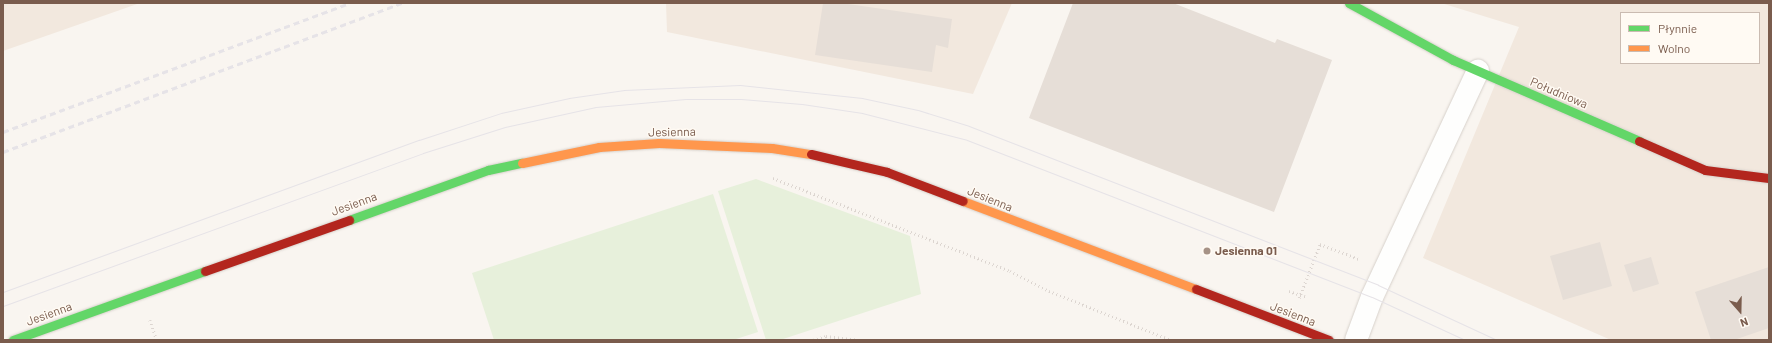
<!DOCTYPE html>
<meta charset="utf-8">
<style>
body{margin:0}
#map{position:relative;width:1772px;height:343px;overflow:hidden;background:#f9f5f0;font-family:Barlow,sans-serif}
div>[style]{position:absolute}
.residential>*{inset:0;background:#f2e8de}
.green>*{inset:0;background:#e7f0db}
.building>*{inset:0;background:#e6ded7}
.path>*{height:2.5px;margin-top:-1.25px;transform-origin:0;background:repeating-linear-gradient(90deg,#dcd5d0 0 1px,transparent 0 4px)}
.roads{filter:drop-shadow(0 0 1px #d7d1cb) drop-shadow(0 0 1px #d7d1cb)}
.street>*{height:22px;margin:-11px;padding:0 11px;transform-origin:11px;border-radius:11px;background:#fefefd}
.fast>*{height:9px;margin:-4.5px;padding:0 4.5px;transform-origin:4.5px;border-radius:4.5px;background:#63d668}
.slow>*{height:9px;margin:-4.5px;padding:0 4.5px;transform-origin:4.5px;border-radius:4.5px;background:#ff974d}
.jam>*{height:9px;margin:-4.5px;padding:0 4.5px;transform-origin:4.5px;border-radius:4.5px;background:#b3261e}
.tram>*{height:1px;margin:-0.5px;padding:0 0.5px;transform-origin:0.5px;border-radius:0.5px;background:#e6e3e7}
.rail>*{height:3px;margin-top:-1.5px;transform-origin:0;background:repeating-linear-gradient(90deg,#e6e3e7 0 6px,transparent 0 10px)}
.dots>*{width:11px;height:11px;translate:-50% -50%;box-sizing:border-box;border:2px solid #fffaf3;border-radius:50%}
span{translate:-50% -50%;white-space:nowrap;text-align:center;line-height:1.15;-webkit-text-stroke:3px #fffaf3;paint-order:stroke}
.street-label{font-size:12px;color:#7a5c4d}
.poi-label{font-size:12px;color:#7a5c4d;font-weight:700}
.left{translate:0 -50%;text-align:left}
.frame{position:absolute;inset:0;border:4px solid #7a5c4d;pointer-events:none}
.legend{position:absolute;left:1620px;top:12px;width:140px;height:52px;box-sizing:border-box;background:#fffaf3;border:1px solid #cabbb1;margin:0;padding:5px 7px;list-style:none;font-size:12px;color:#7a5c4d}
.legend li{display:flex;align-items:center;gap:8px;height:20px}
.legend b{width:20px;border:1px solid #cabbb1}
.north{position:absolute;left:1720px;top:291px;width:40px;height:40px;-webkit-text-stroke:3px #fffaf3;paint-order:stroke;rotate:160deg;font-size:11px;font-weight:700;line-height:16px;text-align:center;color:#7a5c4d}
.north::after{content:'';display:block;margin:auto;width:14px;height:18px;background:#7a5c4d;clip-path:polygon(50% 0,100% 100%,50% 72%,0 100%)}
</style>
<div id="map">
<div class="residential">
<div style="clip-path:polygon(3px 3px,140px 3px,3px 51px)"></div>
<div style="clip-path:polygon(666px 3px,1012px 3px,973px 94px,667px 32px)"></div>
<div style="clip-path:polygon(evenodd,1441px 3px,1769px 3px,1769px 340px,1611px 340px,1423px 258px,1519px 27px,1441px 3px,1621px 13px,1759px 13px,1759px 63px,1621px 63px,1621px 13px)"></div>
</div>
<div class="green">
<div style="clip-path:polygon(756px 179px,910px 236px,921px 294px,780px 340px,766px 340px,718px 191px)"></div>
<div style="clip-path:polygon(713px 194px,758px 332px,733px 340px,494px 340px,472px 273px)"></div>
</div>
<div class="building">
<div style="clip-path:polygon(823px 3px,841px 3px,952px 19px,948px 48px,936px 45px,932px 72px,815px 55px)"></div>
<div style="clip-path:polygon(1073px 3px,1173px 3px,1275px 43px,1277px 39px,1332px 60px,1274px 212px,1029px 118px)"></div>
<div style="clip-path:polygon(1600px 242px,1612px 286px,1563px 300px,1550px 256px)"></div>
<div style="clip-path:polygon(1651px 257px,1659px 284px,1633px 292px,1624px 265px)"></div>
<div style="clip-path:polygon(1769px 267px,1769px 328px,1734px 340px,1711px 340px,1695px 292px)"></div>
</div>
<div class="path">
<div style="left:773px;top:178px;width:255px;rotate:21.4deg"></div>
<div style="left:1010px;top:271px;width:44px;rotate:27.1deg"></div>
<div style="left:1049px;top:291px;width:131px;rotate:21.9deg"></div>
<div style="left:1289px;top:291px;width:18px;rotate:19deg"></div>
<div style="left:1299px;top:298px;width:58px;rotate:-68.7deg"></div>
<div style="left:1320px;top:244px;width:42px;rotate:21deg"></div>
<div style="left:150px;top:320px;width:21px;rotate:71deg"></div>
<div style="left:813px;top:340px;width:14px;rotate:-17deg"></div>
<div style="left:826px;top:336px;width:31px;rotate:7deg"></div>
</div>
<div class="roads">
<div class="street">
<div style="left:1356px;top:340px;width:46px;rotate:-69.6deg"></div>
<div style="left:1372px;top:297px;width:250px;rotate:-64.9deg"></div>
</div>
<div class="fast">
<div style="left:1349px;top:3px;width:119px;rotate:28.7deg"></div>
<div style="left:1453px;top:60px;width:203px;rotate:23.5deg"></div>
<div style="left:349px;top:220px;width:148px;rotate:-19.8deg"></div>
<div style="left:488px;top:170px;width:35px;rotate:-12deg"></div>
<div style="left:13px;top:340px;width:204px;rotate:-19.8deg"></div>
</div>
<div class="slow">
<div style="left:522px;top:163px;width:79px;rotate:-11.7deg"></div>
<div style="left:599px;top:147px;width:60px;rotate:-3.8deg"></div>
<div style="left:659px;top:143px;width:113px;rotate:2.5deg"></div>
<div style="left:772px;top:148px;width:39px;rotate:9deg"></div>
<div style="left:963px;top:201px;width:249px;rotate:20.7deg"></div>
</div>
<div class="jam">
<div style="left:1639px;top:141px;width:72px;rotate:23.7deg"></div>
<div style="left:1705px;top:170px;width:64px;rotate:7.1deg"></div>
<div style="left:811px;top:154px;width:78px;rotate:13.3deg"></div>
<div style="left:887px;top:172px;width:81px;rotate:20.9deg"></div>
<div style="left:205px;top:271px;width:153px;rotate:-19.5deg"></div>
<div style="left:1196px;top:289px;width:142px;rotate:21deg"></div>
</div>
</div>
<div class="tram">
<div style="left:3px;top:292px;width:443px;rotate:-20.1deg"></div>
<div style="left:419px;top:140px;width:86px;rotate:-18.2deg"></div>
<div style="left:501px;top:113px;width:70px;rotate:-12.4deg"></div>
<div style="left:569px;top:98px;width:56px;rotate:-8.3deg"></div>
<div style="left:624px;top:90px;width:116px;rotate:-2.5deg"></div>
<div style="left:740px;top:85px;width:123px;rotate:6.1deg"></div>
<div style="left:862px;top:98px;width:57px;rotate:12.1deg"></div>
<div style="left:918px;top:110px;width:53px;rotate:17.4deg"></div>
<div style="left:969px;top:126px;width:439px;rotate:21.2deg"></div>
<div style="left:1378px;top:285px;width:131px;rotate:24.8deg"></div>
<div style="left:3px;top:306px;width:447px;rotate:-20deg"></div>
<div style="left:423px;top:153px;width:86px;rotate:-17.6deg"></div>
<div style="left:505px;top:127px;width:93px;rotate:-12.4deg"></div>
<div style="left:596px;top:107px;width:90px;rotate:-5.1deg"></div>
<div style="left:686px;top:99px;width:55px"></div>
<div style="left:741px;top:99px;width:61px;rotate:4.7deg"></div>
<div style="left:802px;top:104px;width:61px;rotate:8.5deg"></div>
<div style="left:862px;top:113px;width:108px;rotate:14.4deg"></div>
<div style="left:967px;top:140px;width:434px;rotate:21.2deg"></div>
<div style="left:1372px;top:297px;width:102px;rotate:24.8deg"></div>
</div>
<div class="rail">
<div style="left:3px;top:132px;width:369px;rotate:-20.4deg"></div>
<div style="left:3px;top:152px;width:426px;rotate:-20.5deg"></div>
</div>
<div class="dots">
<div style="left:1207px;top:251px;background:#a69286"></div>
</div>
<div class="street-label">
<span style="left:1559px;top:93px;rotate:23deg">Południowa</span>
<span style="left:672px;top:132px;rotate:-1deg">Jesienna</span>
<span style="left:990px;top:199px;rotate:22deg">Jesienna</span>
<span style="left:354px;top:204px;rotate:-20deg">Jesienna</span>
<span style="left:49px;top:314px;rotate:-20deg">Jesienna</span>
<span style="left:1293px;top:314px;rotate:21deg">Jesienna</span>
</div>
<div class="poi-label">
<span class="left" style="left:1215px;top:251px">Jesienna 01</span>
</div>
<div class="frame"></div>
<ul class="legend">
<li><b style="height:5px;background:#63d668"></b>Płynnie</li>
<li><b style="height:5px;background:#ff974d"></b>Wolno</li>
</ul>
<div class="north">N</div>
</div>
